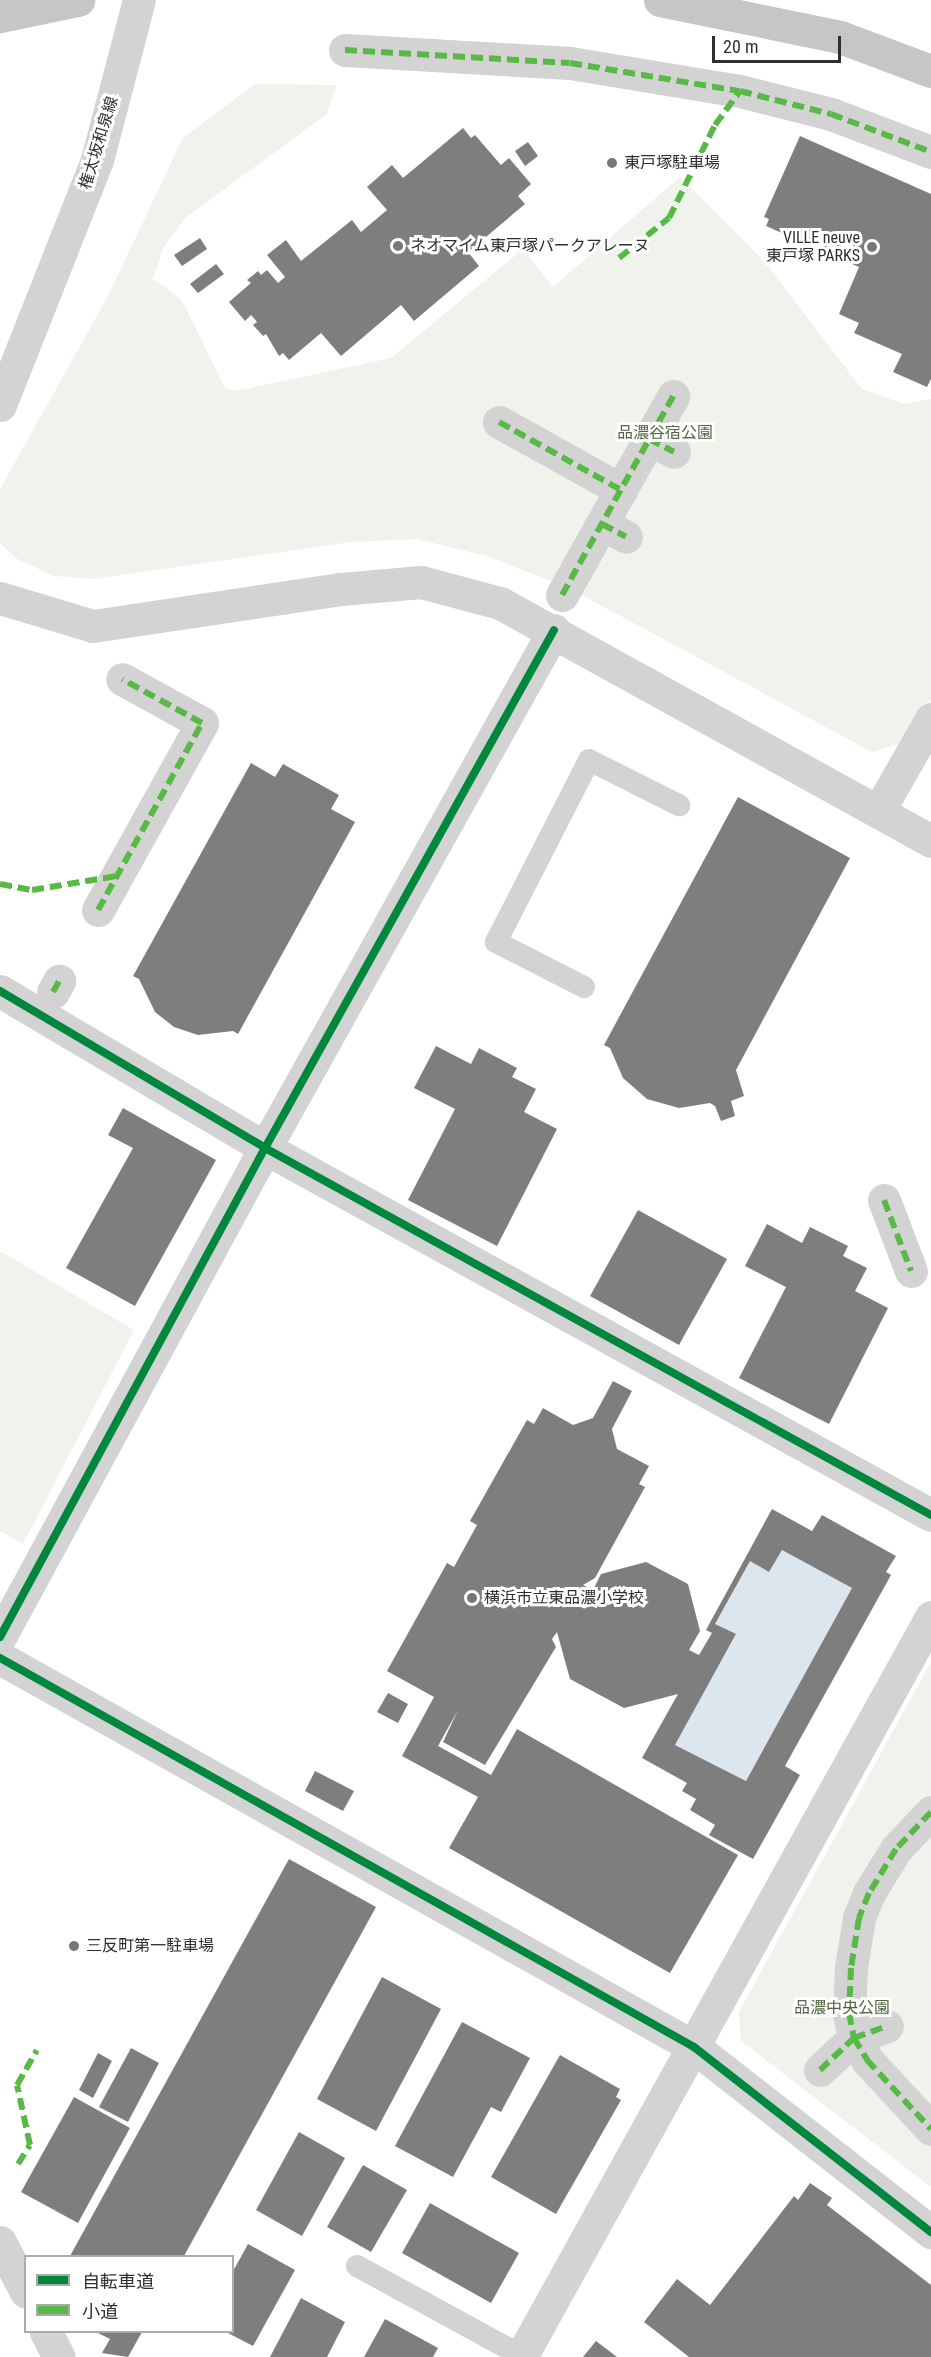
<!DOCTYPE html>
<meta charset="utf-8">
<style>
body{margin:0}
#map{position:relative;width:931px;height:2357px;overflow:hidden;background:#fff;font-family:"Roboto Condensed","Noto Sans JP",sans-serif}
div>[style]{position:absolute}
.green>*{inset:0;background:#f0f3ec}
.water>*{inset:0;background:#dbe6ef}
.building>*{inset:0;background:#7e7e7e}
.service>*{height:22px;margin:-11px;padding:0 11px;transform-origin:11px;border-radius:11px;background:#d3d3d3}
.pedestrian>*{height:33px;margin:-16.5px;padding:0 16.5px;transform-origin:16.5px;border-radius:16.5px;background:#d3d3d3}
.minor>*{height:33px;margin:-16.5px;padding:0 16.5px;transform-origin:16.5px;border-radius:16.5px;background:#d3d3d3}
.tertiary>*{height:33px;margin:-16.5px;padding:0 16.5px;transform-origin:16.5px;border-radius:16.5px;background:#d3d3d3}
.primary>*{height:33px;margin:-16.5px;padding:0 16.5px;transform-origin:16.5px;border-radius:16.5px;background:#c6c6c6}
.quiet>*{height:6px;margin-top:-3px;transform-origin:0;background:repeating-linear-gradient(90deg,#58b947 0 12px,transparent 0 18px)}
.cycleway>*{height:8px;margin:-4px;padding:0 4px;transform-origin:4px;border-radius:4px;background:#00873e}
.dots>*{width:16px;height:16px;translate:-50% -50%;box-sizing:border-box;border:3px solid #fff;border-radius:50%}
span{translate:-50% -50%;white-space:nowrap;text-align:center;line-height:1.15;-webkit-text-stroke:6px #fff;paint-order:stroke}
.street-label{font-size:16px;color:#2e2e2e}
.poi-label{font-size:16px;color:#2e2e2e}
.left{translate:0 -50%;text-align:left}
.right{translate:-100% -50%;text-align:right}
.park-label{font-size:16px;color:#506540}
.legend{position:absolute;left:24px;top:2255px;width:210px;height:78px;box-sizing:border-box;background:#fff;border:2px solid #ababab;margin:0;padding:8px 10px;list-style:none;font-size:18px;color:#2e2e2e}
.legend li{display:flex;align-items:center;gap:12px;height:30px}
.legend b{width:30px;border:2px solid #ababab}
.scale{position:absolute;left:712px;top:36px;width:129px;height:27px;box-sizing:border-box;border:3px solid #2e2e2e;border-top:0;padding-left:8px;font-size:18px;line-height:21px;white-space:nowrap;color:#2e2e2e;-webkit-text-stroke:4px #fff;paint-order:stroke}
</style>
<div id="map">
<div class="green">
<div style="clip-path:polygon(255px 84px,336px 85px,327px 114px,185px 218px,163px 248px,153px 279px,181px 299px,225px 388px,236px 391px,391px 358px,523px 249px,553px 287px,680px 177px,763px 260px,862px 389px,904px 404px,931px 399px,931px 700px,907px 745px,903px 743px,872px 752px,567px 587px,487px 556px,417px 539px,351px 542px,94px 579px,54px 576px,17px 559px,0 543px,0 489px,106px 300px,183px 138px)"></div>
<div style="clip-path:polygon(0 1251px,134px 1330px,23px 1544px,0 1531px)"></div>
<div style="clip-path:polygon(931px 1662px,931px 2187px,741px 2041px,739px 2012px)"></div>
</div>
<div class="water">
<div style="clip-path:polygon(782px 1550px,852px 1588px,746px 1781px,675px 1745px,736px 1635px,715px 1624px,750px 1561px,769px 1572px)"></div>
</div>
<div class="building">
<div style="clip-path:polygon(463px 128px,471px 138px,475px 135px,501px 165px,509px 158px,531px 184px,518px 196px,525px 204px,468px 252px,479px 266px,414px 321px,401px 305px,341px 356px,321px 333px,289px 360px,283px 353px,279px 356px,266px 334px,263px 336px,253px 325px,257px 322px,251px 315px,245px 321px,229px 302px,251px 283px,247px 280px,258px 271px,261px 275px,267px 270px,278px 283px,285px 277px,267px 255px,286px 240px,301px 261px,352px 220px,361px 232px,387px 210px,367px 187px,392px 165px,403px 178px)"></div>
<div style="clip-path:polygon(800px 136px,931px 194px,931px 379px,927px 387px,893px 372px,902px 354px,854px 333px,859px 323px,839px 314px,859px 267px,766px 226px,769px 219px,764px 217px)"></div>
<div style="clip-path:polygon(528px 142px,538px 156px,525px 166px,515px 151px)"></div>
<div style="clip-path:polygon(200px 238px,207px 249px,182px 266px,174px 255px)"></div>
<div style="clip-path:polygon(216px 264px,224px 274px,198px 293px,190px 284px)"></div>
<div style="clip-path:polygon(251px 763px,275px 777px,283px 764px,339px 795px,331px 809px,355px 822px,238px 1034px,233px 1031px,198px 1035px,174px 1027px,155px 1012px,139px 979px,133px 976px)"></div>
<div style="clip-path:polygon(738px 797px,850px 858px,736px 1070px,744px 1096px,731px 1101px,735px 1116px,721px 1121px,715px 1106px,710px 1103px,679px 1108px,647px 1099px,623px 1078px,610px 1048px,604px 1045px)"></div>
<div style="clip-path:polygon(436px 1046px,471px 1064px,479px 1048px,517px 1068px,512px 1077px,536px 1089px,524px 1112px,557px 1129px,497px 1246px,408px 1200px,455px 1109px,414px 1088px)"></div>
<div style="clip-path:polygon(123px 1108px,216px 1160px,135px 1306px,66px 1268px,133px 1148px,108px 1135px)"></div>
<div style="clip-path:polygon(638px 1210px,727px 1259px,679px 1345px,590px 1296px)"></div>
<div style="clip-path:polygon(767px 1224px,802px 1243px,810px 1227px,848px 1246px,843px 1256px,867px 1268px,855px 1291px,888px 1308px,829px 1424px,739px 1378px,786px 1287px,745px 1266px)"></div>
<div style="clip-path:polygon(evenodd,613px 1381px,632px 1391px,612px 1429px,617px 1449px,649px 1466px,639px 1484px,645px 1487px,595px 1578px,583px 1585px,593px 1590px,601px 1574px,646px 1562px,688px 1584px,700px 1631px,689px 1650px,699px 1655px,712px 1633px,706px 1630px,772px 1509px,812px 1531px,822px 1515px,896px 1556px,886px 1572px,891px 1575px,785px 1766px,800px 1775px,753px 1859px,709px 1835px,715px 1825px,690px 1810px,696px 1799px,682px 1791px,687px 1783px,642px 1758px,678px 1694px,624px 1708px,570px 1679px,557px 1632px,552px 1639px,556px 1647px,485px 1765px,443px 1742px,458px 1710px,438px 1746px,491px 1775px,517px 1729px,738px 1855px,670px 1973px,449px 1848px,478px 1797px,402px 1756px,434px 1697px,387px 1671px,447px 1563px,454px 1567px,477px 1525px,470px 1521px,527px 1420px,534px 1424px,543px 1408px,573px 1425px,593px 1418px,613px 1381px,782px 1550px,852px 1588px,746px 1781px,675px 1745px,736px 1634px,715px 1624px,750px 1561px,769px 1572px,782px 1550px)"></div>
<div style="clip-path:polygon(388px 1693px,408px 1704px,398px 1723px,377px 1712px)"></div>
<div style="clip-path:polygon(315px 1771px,354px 1791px,343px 1811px,305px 1791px)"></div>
<div style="clip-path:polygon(289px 1859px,376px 1907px,184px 2256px,70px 2256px)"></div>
<div style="clip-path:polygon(382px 1977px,441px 2009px,376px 2131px,317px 2099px)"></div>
<div style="clip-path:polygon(462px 2022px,530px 2058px,501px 2112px,491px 2107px,453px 2177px,395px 2146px)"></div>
<div style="clip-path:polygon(131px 2048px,159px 2063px,128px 2122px,99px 2107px)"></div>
<div style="clip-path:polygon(98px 2053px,112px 2061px,93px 2098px,79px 2090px)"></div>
<div style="clip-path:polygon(560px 2055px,620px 2089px,616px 2097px,621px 2100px,556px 2214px,491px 2177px)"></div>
<div style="clip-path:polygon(74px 2097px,130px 2128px,78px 2223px,21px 2192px)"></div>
<div style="clip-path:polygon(299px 2132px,345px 2158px,302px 2236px,256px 2210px)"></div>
<div style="clip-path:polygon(363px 2165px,407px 2190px,371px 2252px,327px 2227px)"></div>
<div style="clip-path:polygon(810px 2183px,832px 2198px,827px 2205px,931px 2285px,931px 2357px,689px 2357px,644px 2322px,677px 2279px,710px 2305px,794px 2196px,798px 2200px)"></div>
<div style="clip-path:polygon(430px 2203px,519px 2253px,491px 2303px,402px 2253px)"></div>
<div style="clip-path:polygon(248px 2244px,295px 2270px,253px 2346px,226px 2332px,232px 2332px,232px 2273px)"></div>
<div style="clip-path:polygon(301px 2298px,345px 2322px,327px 2357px,270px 2357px)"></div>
<div style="clip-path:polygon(385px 2319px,438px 2348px,433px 2357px,364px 2357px)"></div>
<div style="clip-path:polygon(96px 2332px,142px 2332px,128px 2357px,102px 2353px,110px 2339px)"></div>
<div style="clip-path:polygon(596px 2341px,617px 2357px,583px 2357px)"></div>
</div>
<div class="service">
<div style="left:584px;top:987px;width:99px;rotate:-152.9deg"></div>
<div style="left:496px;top:942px;width:204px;rotate:-62.9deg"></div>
<div style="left:589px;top:760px;width:101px;rotate:26.6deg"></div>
<div style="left:357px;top:2266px;width:188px;rotate:28.6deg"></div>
</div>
<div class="pedestrian">
<div style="left:345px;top:50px;width:225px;rotate:3.3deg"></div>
<div style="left:570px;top:63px;width:172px;rotate:9.4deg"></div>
<div style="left:740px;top:91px;width:94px;rotate:14.2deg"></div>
<div style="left:831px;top:114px;width:107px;rotate:20.8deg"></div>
<div style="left:499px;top:422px;width:140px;rotate:29.1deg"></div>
<div style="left:649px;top:439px;width:28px;rotate:27deg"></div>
<div style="left:602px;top:524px;width:27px;rotate:28deg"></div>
<div style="left:562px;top:595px;width:228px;rotate:-60.8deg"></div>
<div style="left:98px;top:910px;width:214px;rotate:-60.9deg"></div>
<div style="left:202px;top:723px;width:91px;rotate:-151.2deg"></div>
<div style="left:53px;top:992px;width:13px;rotate:-61deg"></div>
<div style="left:884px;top:1200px;width:76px;rotate:69.2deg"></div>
<div style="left:931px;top:1812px;width:51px;rotate:133.4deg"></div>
<div style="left:896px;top:1849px;width:52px;rotate:121.5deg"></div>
<div style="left:869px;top:1893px;width:27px;rotate:112deg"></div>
<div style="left:859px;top:1918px;width:51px;rotate:99.1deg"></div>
<div style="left:851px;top:1968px;width:45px;rotate:92.5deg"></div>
<div style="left:849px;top:2013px;width:25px;rotate:79deg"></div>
<div style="left:854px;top:2038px;width:26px;rotate:59deg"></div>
<div style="left:867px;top:2060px;width:94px;rotate:47.2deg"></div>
<div style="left:820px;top:2070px;width:47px;rotate:-43.3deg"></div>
<div style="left:854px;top:2038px;width:35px;rotate:-20deg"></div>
</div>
<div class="minor">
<div style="left:0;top:598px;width:97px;rotate:16.8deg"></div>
<div style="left:93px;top:626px;width:251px;rotate:-8.5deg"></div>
<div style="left:341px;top:589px;width:80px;rotate:-5deg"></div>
<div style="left:421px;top:582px;width:82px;rotate:14.9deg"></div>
<div style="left:500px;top:603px;width:492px;rotate:28.9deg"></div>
<div style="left:878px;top:812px;width:107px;rotate:-60.3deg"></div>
<div style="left:0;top:991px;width:308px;rotate:30.6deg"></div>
<div style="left:265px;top:1148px;width:760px;rotate:28.86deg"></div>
<div style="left:0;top:1637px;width:556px;rotate:-61.55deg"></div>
<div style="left:265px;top:1148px;width:593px;rotate:-60.84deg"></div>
<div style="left:521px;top:2357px;width:846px;rotate:-61.01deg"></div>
</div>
<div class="tertiary">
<div style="left:0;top:405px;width:264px;rotate:-68.4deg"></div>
<div style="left:97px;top:160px;width:165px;rotate:-75.3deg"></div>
<div style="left:0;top:1658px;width:796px;rotate:29.27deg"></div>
<div style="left:694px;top:2047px;width:301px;rotate:38deg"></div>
<div style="left:0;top:2242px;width:56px;rotate:62.5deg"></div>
<div style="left:46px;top:2332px;width:28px;rotate:63deg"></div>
</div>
<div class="primary">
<div style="left:660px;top:0;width:184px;rotate:11.6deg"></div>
<div style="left:840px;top:37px;width:97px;rotate:20.5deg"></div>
<div style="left:0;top:16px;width:80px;rotate:-11.6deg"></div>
</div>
<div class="quiet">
<div style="left:345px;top:50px;width:225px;rotate:3.3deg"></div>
<div style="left:570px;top:63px;width:172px;rotate:9.4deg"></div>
<div style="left:740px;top:91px;width:94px;rotate:14.2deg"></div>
<div style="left:831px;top:114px;width:107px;rotate:20.8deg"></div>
<div style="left:619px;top:258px;width:64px;rotate:-38.7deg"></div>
<div style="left:669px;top:218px;width:104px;rotate:-63.7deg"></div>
<div style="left:715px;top:125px;width:42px;rotate:-53.7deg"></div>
<div style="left:499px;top:422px;width:140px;rotate:29.1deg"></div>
<div style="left:649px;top:439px;width:28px;rotate:27deg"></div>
<div style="left:602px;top:524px;width:27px;rotate:28deg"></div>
<div style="left:562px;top:595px;width:228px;rotate:-60.8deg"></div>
<div style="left:0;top:884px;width:33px;rotate:11deg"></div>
<div style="left:32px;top:890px;width:86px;rotate:-9.4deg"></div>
<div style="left:98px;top:910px;width:214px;rotate:-60.9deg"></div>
<div style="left:202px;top:723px;width:91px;rotate:-151.2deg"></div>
<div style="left:53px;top:992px;width:13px;rotate:-61deg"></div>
<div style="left:884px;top:1200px;width:76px;rotate:69.2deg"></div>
<div style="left:931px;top:1812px;width:51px;rotate:133.4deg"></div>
<div style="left:896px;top:1849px;width:52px;rotate:121.5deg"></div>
<div style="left:869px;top:1893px;width:27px;rotate:112deg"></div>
<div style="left:859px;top:1918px;width:51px;rotate:99.1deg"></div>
<div style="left:851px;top:1968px;width:45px;rotate:92.5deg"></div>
<div style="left:849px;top:2013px;width:25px;rotate:79deg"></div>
<div style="left:854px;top:2038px;width:26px;rotate:59deg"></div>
<div style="left:867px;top:2060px;width:94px;rotate:47.2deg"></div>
<div style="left:820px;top:2070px;width:47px;rotate:-43.3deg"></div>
<div style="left:854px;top:2038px;width:35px;rotate:-20deg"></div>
<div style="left:18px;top:2164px;width:22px;rotate:-58deg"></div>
<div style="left:30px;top:2145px;width:61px;rotate:-102.2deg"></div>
<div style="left:17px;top:2085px;width:40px;rotate:-60.3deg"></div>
</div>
<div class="cycleway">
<div style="left:0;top:991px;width:308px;rotate:30.6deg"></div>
<div style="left:265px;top:1148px;width:760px;rotate:28.86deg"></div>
<div style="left:0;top:1637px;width:556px;rotate:-61.55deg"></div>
<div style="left:265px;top:1148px;width:593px;rotate:-60.84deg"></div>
<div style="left:0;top:1658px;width:796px;rotate:29.27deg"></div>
<div style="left:694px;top:2047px;width:301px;rotate:38deg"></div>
</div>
<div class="dots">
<div style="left:612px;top:163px;background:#777"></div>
<div style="left:398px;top:246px;background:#777"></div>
<div style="left:872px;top:247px;background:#777"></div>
<div style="left:472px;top:1598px;background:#777"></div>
<div style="left:74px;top:1946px;background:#777"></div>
</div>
<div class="street-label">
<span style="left:99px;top:143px;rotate:-73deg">権太坂和泉線</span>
</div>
<div class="poi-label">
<span class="left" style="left:624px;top:163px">東戸塚駐車場</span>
<span class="right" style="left:860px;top:247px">VILLE neuve<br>東戸塚 PARKS</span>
<span class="left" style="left:410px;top:246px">ネオマイム東戸塚パークアレーヌ</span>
<span class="left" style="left:484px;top:1598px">横浜市立東品濃小学校</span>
<span class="left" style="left:86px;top:1946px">三反町第一駐車場</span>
</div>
<div class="park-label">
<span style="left:665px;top:433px">品濃谷宿公園</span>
<span style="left:842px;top:2008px">品濃中央公園</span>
</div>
<ul class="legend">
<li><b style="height:8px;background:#00873e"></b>自転車道</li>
<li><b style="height:8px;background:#58b947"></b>小道</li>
</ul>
<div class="scale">20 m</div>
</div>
